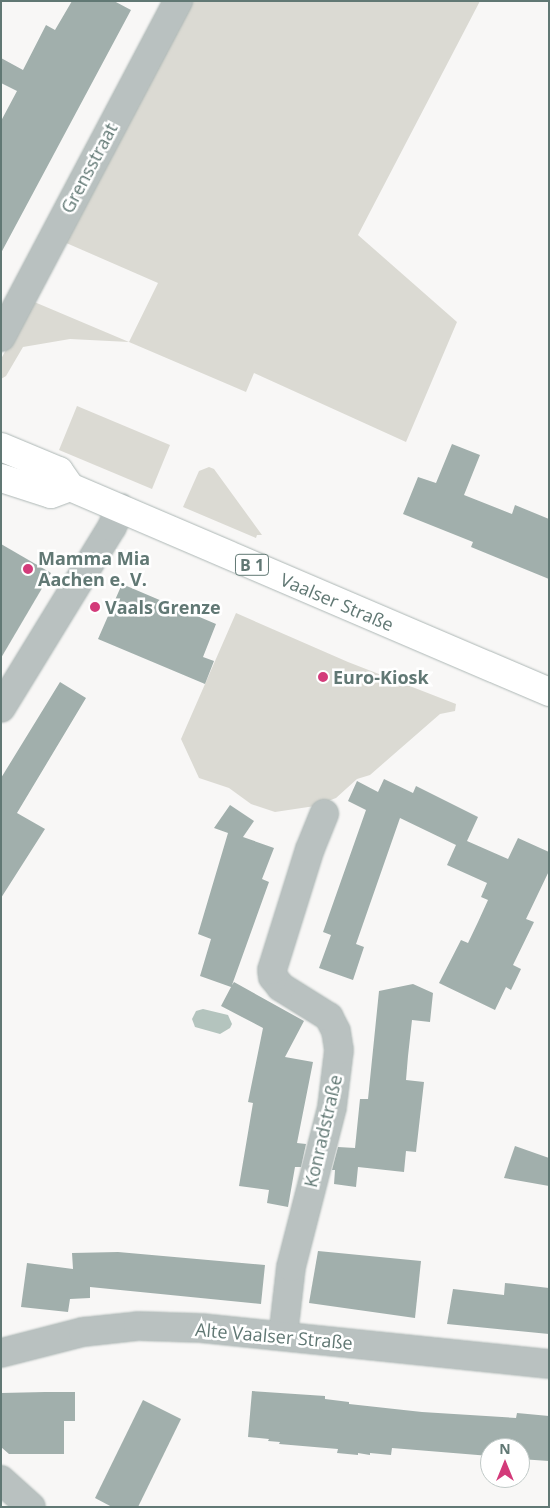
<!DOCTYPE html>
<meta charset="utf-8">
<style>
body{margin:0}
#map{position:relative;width:550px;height:1508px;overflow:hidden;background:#f8f7f6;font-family:"Open Sans",sans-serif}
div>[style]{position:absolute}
.green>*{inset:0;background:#dbdad3}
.water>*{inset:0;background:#b4c4be}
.building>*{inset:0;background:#a1afac}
.roads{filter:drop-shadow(0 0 1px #adb7b5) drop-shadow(0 0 1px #adb7b5)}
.street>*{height:28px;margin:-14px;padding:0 14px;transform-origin:14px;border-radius:14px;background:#b9c1c0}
.primary>*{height:28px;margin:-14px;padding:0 14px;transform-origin:14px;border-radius:14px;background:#fff}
.dots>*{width:14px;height:14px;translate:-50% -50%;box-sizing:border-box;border:2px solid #fff;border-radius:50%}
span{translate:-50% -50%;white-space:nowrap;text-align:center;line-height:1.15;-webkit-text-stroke:5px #fff;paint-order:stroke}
.shield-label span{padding:1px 4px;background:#fff;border:1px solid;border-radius:4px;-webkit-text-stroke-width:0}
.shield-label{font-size:16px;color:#617874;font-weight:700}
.street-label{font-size:18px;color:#617874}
.poi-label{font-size:18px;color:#617874;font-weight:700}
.left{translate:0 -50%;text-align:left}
.frame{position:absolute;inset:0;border:2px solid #617874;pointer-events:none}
.north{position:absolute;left:480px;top:1438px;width:50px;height:50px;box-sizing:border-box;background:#fff;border:1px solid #c0c9c7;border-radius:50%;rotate:0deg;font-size:14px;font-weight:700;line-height:20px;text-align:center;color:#617874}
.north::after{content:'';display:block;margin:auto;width:18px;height:22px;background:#d33b7a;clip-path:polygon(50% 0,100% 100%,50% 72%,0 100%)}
</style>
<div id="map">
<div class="green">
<div style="clip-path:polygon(193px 1px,480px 1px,358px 235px,457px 322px,406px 442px,254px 373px,246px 392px,129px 342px,70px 339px,23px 347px,6px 376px,1px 379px,1px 359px,32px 301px,129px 342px,158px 283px,64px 242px)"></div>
<div style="clip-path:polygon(77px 406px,170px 445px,152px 489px,59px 450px)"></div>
<div style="clip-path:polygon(209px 467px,214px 469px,262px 535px,257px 535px,256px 538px,183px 507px,199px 471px)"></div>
<div style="clip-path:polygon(236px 613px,348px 662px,456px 704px,455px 711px,440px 714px,370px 775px,357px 779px,336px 798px,315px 806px,275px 812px,251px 804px,229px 788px,199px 778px,181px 739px)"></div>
</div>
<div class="water">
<div style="clip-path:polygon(203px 1009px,228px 1015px,232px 1024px,230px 1028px,220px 1034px,195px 1027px,192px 1019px,196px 1011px)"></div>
</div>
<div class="building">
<div style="clip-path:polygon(72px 1px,114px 1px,131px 10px,1px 253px,1px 121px,17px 91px,1px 83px,1px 58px,23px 70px,46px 25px,55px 30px)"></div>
<div style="clip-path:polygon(452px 444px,480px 455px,464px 495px,512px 514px,515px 505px,549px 519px,549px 579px,471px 547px,473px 542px,403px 514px,418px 477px,436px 483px)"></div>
<div style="clip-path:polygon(1px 544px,51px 573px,1px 658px)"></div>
<div style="clip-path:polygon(122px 584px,216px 624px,203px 657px,214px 661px,205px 684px,98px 639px)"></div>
<div style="clip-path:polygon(60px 682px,86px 698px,17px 813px,45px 829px,1px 898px,1px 778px)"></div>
<div style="clip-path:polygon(384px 779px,413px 793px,416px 786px,478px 817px,467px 841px,508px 859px,518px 838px,549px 852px,549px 871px,526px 919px,534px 922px,513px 965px,521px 969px,511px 990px,506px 987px,495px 1010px,439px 983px,461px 940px,468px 943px,478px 922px,488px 900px,481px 897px,487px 883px,447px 865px,456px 845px,400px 818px,356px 944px,364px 947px,353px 980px,319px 968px,331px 935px,323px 932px,366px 810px,348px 801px,357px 781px,378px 792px)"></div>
<div style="clip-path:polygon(230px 805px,254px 821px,243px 837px,274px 848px,262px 879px,269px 882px,232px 985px,234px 982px,304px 1021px,285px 1057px,313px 1062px,297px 1143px,306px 1144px,301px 1167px,295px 1167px,288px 1207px,267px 1203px,269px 1190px,239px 1186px,253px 1103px,248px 1102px,263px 1028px,221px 1006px,231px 987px,200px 976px,211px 939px,198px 934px,228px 833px,214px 828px)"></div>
<div style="clip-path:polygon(413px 984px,433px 993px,430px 1022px,412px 1020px,408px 1056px,406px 1080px,424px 1082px,416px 1152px,406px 1151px,404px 1172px,358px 1167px,356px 1187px,334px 1184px,335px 1170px,332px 1170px,338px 1147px,355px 1148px,360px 1099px,368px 1099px,379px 991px)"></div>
<div style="clip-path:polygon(515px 1146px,549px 1158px,549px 1186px,504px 1178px)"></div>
<div style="clip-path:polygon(318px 1251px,421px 1261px,415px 1318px,309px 1303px)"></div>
<div style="clip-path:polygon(118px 1252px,265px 1265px,261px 1304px,90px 1287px,90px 1298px,70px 1299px,68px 1312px,21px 1307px,27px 1263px,73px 1269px,72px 1253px)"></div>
<div style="clip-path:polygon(505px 1283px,549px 1288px,549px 1334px,447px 1324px,453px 1289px,504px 1295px)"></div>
<div style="clip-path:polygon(252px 1391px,325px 1396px,325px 1399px,349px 1402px,349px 1404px,422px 1412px,516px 1418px,517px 1413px,549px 1416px,549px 1461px,520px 1459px,520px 1448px,490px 1448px,490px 1456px,392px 1448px,391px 1455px,370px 1453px,370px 1455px,358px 1453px,358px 1455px,337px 1453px,338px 1449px,279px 1444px,280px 1442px,268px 1441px,269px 1439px,248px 1437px)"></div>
<div style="clip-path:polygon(45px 1392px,75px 1392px,75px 1421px,64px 1421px,64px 1454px,9px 1454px,1px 1447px,1px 1393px)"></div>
<div style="clip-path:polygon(143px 1400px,181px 1419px,138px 1507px,112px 1507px,95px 1498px)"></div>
</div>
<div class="roads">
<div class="street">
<div style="left:1px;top:337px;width:380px;rotate:-62.2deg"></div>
<div style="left:1px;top:708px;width:212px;rotate:-58.5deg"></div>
<div style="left:112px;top:527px;width:21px;rotate:-67deg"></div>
<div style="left:283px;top:1336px;width:69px;rotate:-83.4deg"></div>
<div style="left:291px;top:1267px;width:165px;rotate:-75.6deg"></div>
<div style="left:332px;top:1107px;width:57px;rotate:-83deg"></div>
<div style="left:339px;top:1050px;width:19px;rotate:-99deg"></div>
<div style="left:336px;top:1031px;width:16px;rotate:-117deg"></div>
<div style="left:329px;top:1017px;width:57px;rotate:-148deg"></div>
<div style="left:281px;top:987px;width:13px;rotate:-129deg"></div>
<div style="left:273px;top:977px;width:7px;rotate:-98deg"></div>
<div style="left:272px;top:970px;width:127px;rotate:-72.6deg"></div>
<div style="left:310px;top:849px;width:38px;rotate:-68deg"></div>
<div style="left:1px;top:1353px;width:85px;rotate:-14.4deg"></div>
<div style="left:83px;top:1332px;width:55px;rotate:-6.2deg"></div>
<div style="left:138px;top:1326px;width:63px;rotate:1.8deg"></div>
<div style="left:201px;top:1328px;width:350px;rotate:5.9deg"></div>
<div style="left:1px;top:1480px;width:40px;rotate:42deg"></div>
</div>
<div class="primary">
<div style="left:1px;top:447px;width:63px;rotate:22.5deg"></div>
<div style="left:59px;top:471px;width:19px;rotate:55deg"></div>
<div style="left:70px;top:487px;width:521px;rotate:23.17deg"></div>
<div style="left:1px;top:478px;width:52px;rotate:17.7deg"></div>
<div style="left:51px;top:494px;width:20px;rotate:-20deg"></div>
</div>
</div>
<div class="dots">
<div style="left:28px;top:569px;background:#d33b7a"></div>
<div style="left:95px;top:607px;background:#d33b7a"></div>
<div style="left:323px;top:677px;background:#d33b7a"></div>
</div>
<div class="shield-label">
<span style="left:252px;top:565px">B 1</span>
</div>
<div class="street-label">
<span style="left:89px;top:168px;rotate:-62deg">Grensstraat</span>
<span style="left:337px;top:602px;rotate:23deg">Vaalser Straße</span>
<span style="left:323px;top:1131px;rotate:-77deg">Konradstraße</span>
<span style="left:274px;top:1336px;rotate:5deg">Alte Vaalser Straße</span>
</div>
<div class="poi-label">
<span class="left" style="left:38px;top:569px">Mamma Mia<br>Aachen e. V.</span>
<span class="left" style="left:105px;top:607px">Vaals Grenze</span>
<span class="left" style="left:333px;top:677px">Euro-Kiosk</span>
</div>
<div class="frame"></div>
<div class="north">N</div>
</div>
